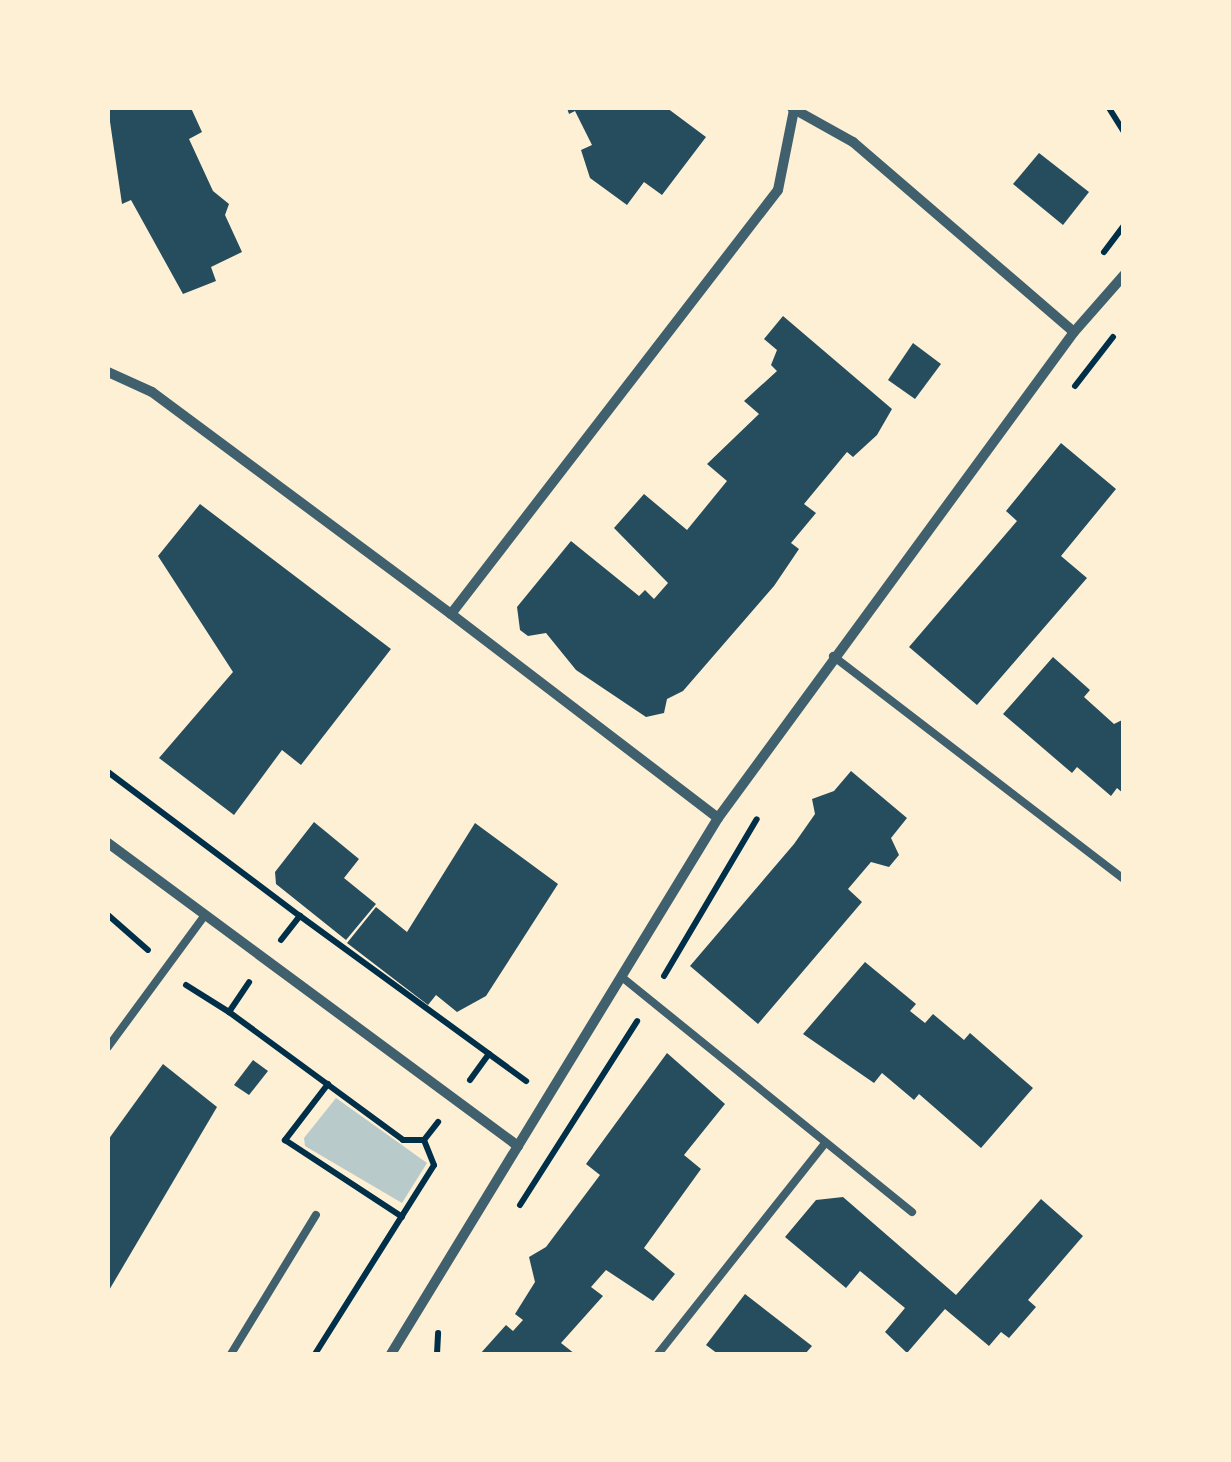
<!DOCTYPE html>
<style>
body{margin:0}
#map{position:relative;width:1231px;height:1462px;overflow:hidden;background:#fdf0d5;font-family:"Zilla Slab",serif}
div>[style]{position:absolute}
.green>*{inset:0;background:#b9caca}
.building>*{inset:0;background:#264d5e}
.path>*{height:6px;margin:-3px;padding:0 3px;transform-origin:3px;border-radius:3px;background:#003049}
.service>*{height:8px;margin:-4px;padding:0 4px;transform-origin:4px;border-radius:4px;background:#3f606c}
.minor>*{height:10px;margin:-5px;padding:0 5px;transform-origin:5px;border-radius:5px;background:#3f606c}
span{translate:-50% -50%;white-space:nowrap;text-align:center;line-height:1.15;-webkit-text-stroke:10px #fdf0d5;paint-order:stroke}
.frame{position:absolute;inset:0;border:110px solid #fdf0d5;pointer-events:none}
</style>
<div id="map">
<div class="green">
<div style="clip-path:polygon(336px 1098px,427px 1163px,402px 1203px,305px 1146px,304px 1138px)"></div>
</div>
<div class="building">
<div style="clip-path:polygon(108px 108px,191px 108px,202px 132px,189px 139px,213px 191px,229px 204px,225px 215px,242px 252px,211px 267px,216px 281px,183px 294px,131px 200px,122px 204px)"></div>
<div style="clip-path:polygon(567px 108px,667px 108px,706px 137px,662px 195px,644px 182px,627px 205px,590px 178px,581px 150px,592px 145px,575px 111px,569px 114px)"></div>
<div style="clip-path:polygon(1039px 153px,1089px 192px,1063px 225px,1013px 184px)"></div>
<div style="clip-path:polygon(783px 316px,892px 409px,877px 435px,853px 457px,847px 452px,804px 504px,816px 513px,791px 543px,799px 549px,774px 586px,683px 691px,667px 699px,664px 713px,646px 717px,576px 670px,546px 633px,528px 636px,520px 630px,517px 607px,571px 541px,639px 596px,645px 590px,654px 599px,668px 583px,614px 528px,644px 494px,687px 530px,727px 481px,707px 464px,759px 414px,744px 401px,777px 371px,771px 365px,777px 350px,764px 339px)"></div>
<div style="clip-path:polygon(913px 343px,941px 364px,915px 399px,888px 380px)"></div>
<div style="clip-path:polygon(1061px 443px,1116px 489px,1061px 556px,1087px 578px,977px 705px,909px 647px,1017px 521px,1006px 511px)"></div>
<div style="clip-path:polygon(200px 504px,391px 649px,301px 765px,282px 750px,234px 815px,159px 758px,233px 672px,158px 556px)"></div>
<div style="clip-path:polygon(1053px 657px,1090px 690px,1084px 697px,1114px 724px,1124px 719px,1124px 794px,1117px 788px,1111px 796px,1077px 767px,1072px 773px,1003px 714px)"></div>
<div style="clip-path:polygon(851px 771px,907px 818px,891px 838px,899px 855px,889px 867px,871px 862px,848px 889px,862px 902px,758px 1024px,690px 966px,794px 844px,815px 814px,812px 799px,834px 791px)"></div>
<div style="clip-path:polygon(314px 822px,359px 859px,344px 878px,376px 904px,346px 940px,276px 884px,275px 872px)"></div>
<div style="clip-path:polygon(475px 823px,558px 884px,486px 996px,457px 1012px,436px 995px,428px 1005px,347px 943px,376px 907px,407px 932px)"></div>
<div style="clip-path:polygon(865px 962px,916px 1004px,910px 1011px,925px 1023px,933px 1014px,964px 1040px,970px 1033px,1033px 1088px,981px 1148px,919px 1094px,914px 1100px,882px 1073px,874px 1083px,803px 1034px)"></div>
<div style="clip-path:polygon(667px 1053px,725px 1104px,684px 1155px,701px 1169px,644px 1248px,675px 1274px,653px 1301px,606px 1270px,591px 1287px,603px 1296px,561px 1343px,575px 1354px,480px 1354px,506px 1325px,513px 1331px,523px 1320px,515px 1314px,535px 1282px,529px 1257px,546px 1247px,600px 1175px,586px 1164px)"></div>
<div style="clip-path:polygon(253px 1060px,268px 1071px,249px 1095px,234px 1085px)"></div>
<div style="clip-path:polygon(163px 1064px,217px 1107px,108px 1292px,108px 1140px)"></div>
<div style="clip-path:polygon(843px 1197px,956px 1295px,1041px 1199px,1083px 1236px,1028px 1300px,1036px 1307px,1009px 1338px,1001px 1332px,989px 1346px,945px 1309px,907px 1353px,885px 1332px,905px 1308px,860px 1271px,846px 1288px,785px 1237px,816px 1200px)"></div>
<div style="clip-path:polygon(745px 1294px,812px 1346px,805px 1354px,718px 1354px,706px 1345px)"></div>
</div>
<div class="path">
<div style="left:1109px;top:108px;width:28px;rotate:58deg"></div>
<div style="left:1104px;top:252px;width:34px;rotate:-53deg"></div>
<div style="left:1075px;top:386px;width:62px;rotate:-52.2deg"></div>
<div style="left:108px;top:772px;width:240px;rotate:36.9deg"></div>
<div style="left:108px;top:915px;width:53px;rotate:41.2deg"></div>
<div style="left:281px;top:940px;width:31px;rotate:-52deg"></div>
<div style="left:300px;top:916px;width:234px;rotate:36.1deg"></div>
<div style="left:664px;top:976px;width:182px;rotate:-59.4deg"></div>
<div style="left:186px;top:985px;width:51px;rotate:32.1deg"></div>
<div style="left:229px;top:1012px;width:36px;rotate:-56deg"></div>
<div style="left:229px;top:1012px;width:216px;rotate:36.3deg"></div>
<div style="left:403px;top:1140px;width:21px"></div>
<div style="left:470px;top:1080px;width:32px;rotate:-54deg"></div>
<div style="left:489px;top:1054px;width:46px;rotate:36.1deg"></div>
<div style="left:328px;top:1084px;width:71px;rotate:127.5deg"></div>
<div style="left:285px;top:1140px;width:140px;rotate:33.3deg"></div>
<div style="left:520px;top:1205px;width:218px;rotate:-57.5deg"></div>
<div style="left:315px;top:1354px;width:223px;rotate:-57.8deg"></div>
<div style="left:434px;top:1165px;width:27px;rotate:-112deg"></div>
<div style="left:424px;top:1140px;width:23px;rotate:-52deg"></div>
<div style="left:437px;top:1354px;width:21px;rotate:-87deg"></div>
</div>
<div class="service">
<div style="left:833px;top:656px;width:367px;rotate:37.5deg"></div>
<div style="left:623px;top:978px;width:372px;rotate:39deg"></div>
<div style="left:108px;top:1047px;width:164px;rotate:-53.7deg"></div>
<div style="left:231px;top:1354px;width:163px;rotate:-58.6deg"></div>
<div style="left:658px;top:1354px;width:269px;rotate:-51.6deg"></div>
</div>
<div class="minor">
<div style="left:792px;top:108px;width:70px;rotate:29.1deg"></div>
<div style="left:853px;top:142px;width:291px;rotate:40.7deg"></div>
<div style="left:108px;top:372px;width:48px;rotate:24.4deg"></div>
<div style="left:152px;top:392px;width:372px;rotate:36.6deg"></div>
<div style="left:718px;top:818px;width:336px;rotate:-142.6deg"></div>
<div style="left:451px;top:614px;width:535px;rotate:-52.36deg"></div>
<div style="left:778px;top:190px;width:82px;rotate:-78.7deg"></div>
<div style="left:108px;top:843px;width:510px;rotate:36.47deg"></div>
<div style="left:391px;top:1354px;width:628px;rotate:-58.61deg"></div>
<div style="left:718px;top:818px;width:602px;rotate:-53.78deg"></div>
<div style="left:1074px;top:332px;width:76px;rotate:-48.7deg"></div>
</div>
<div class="frame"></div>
</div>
